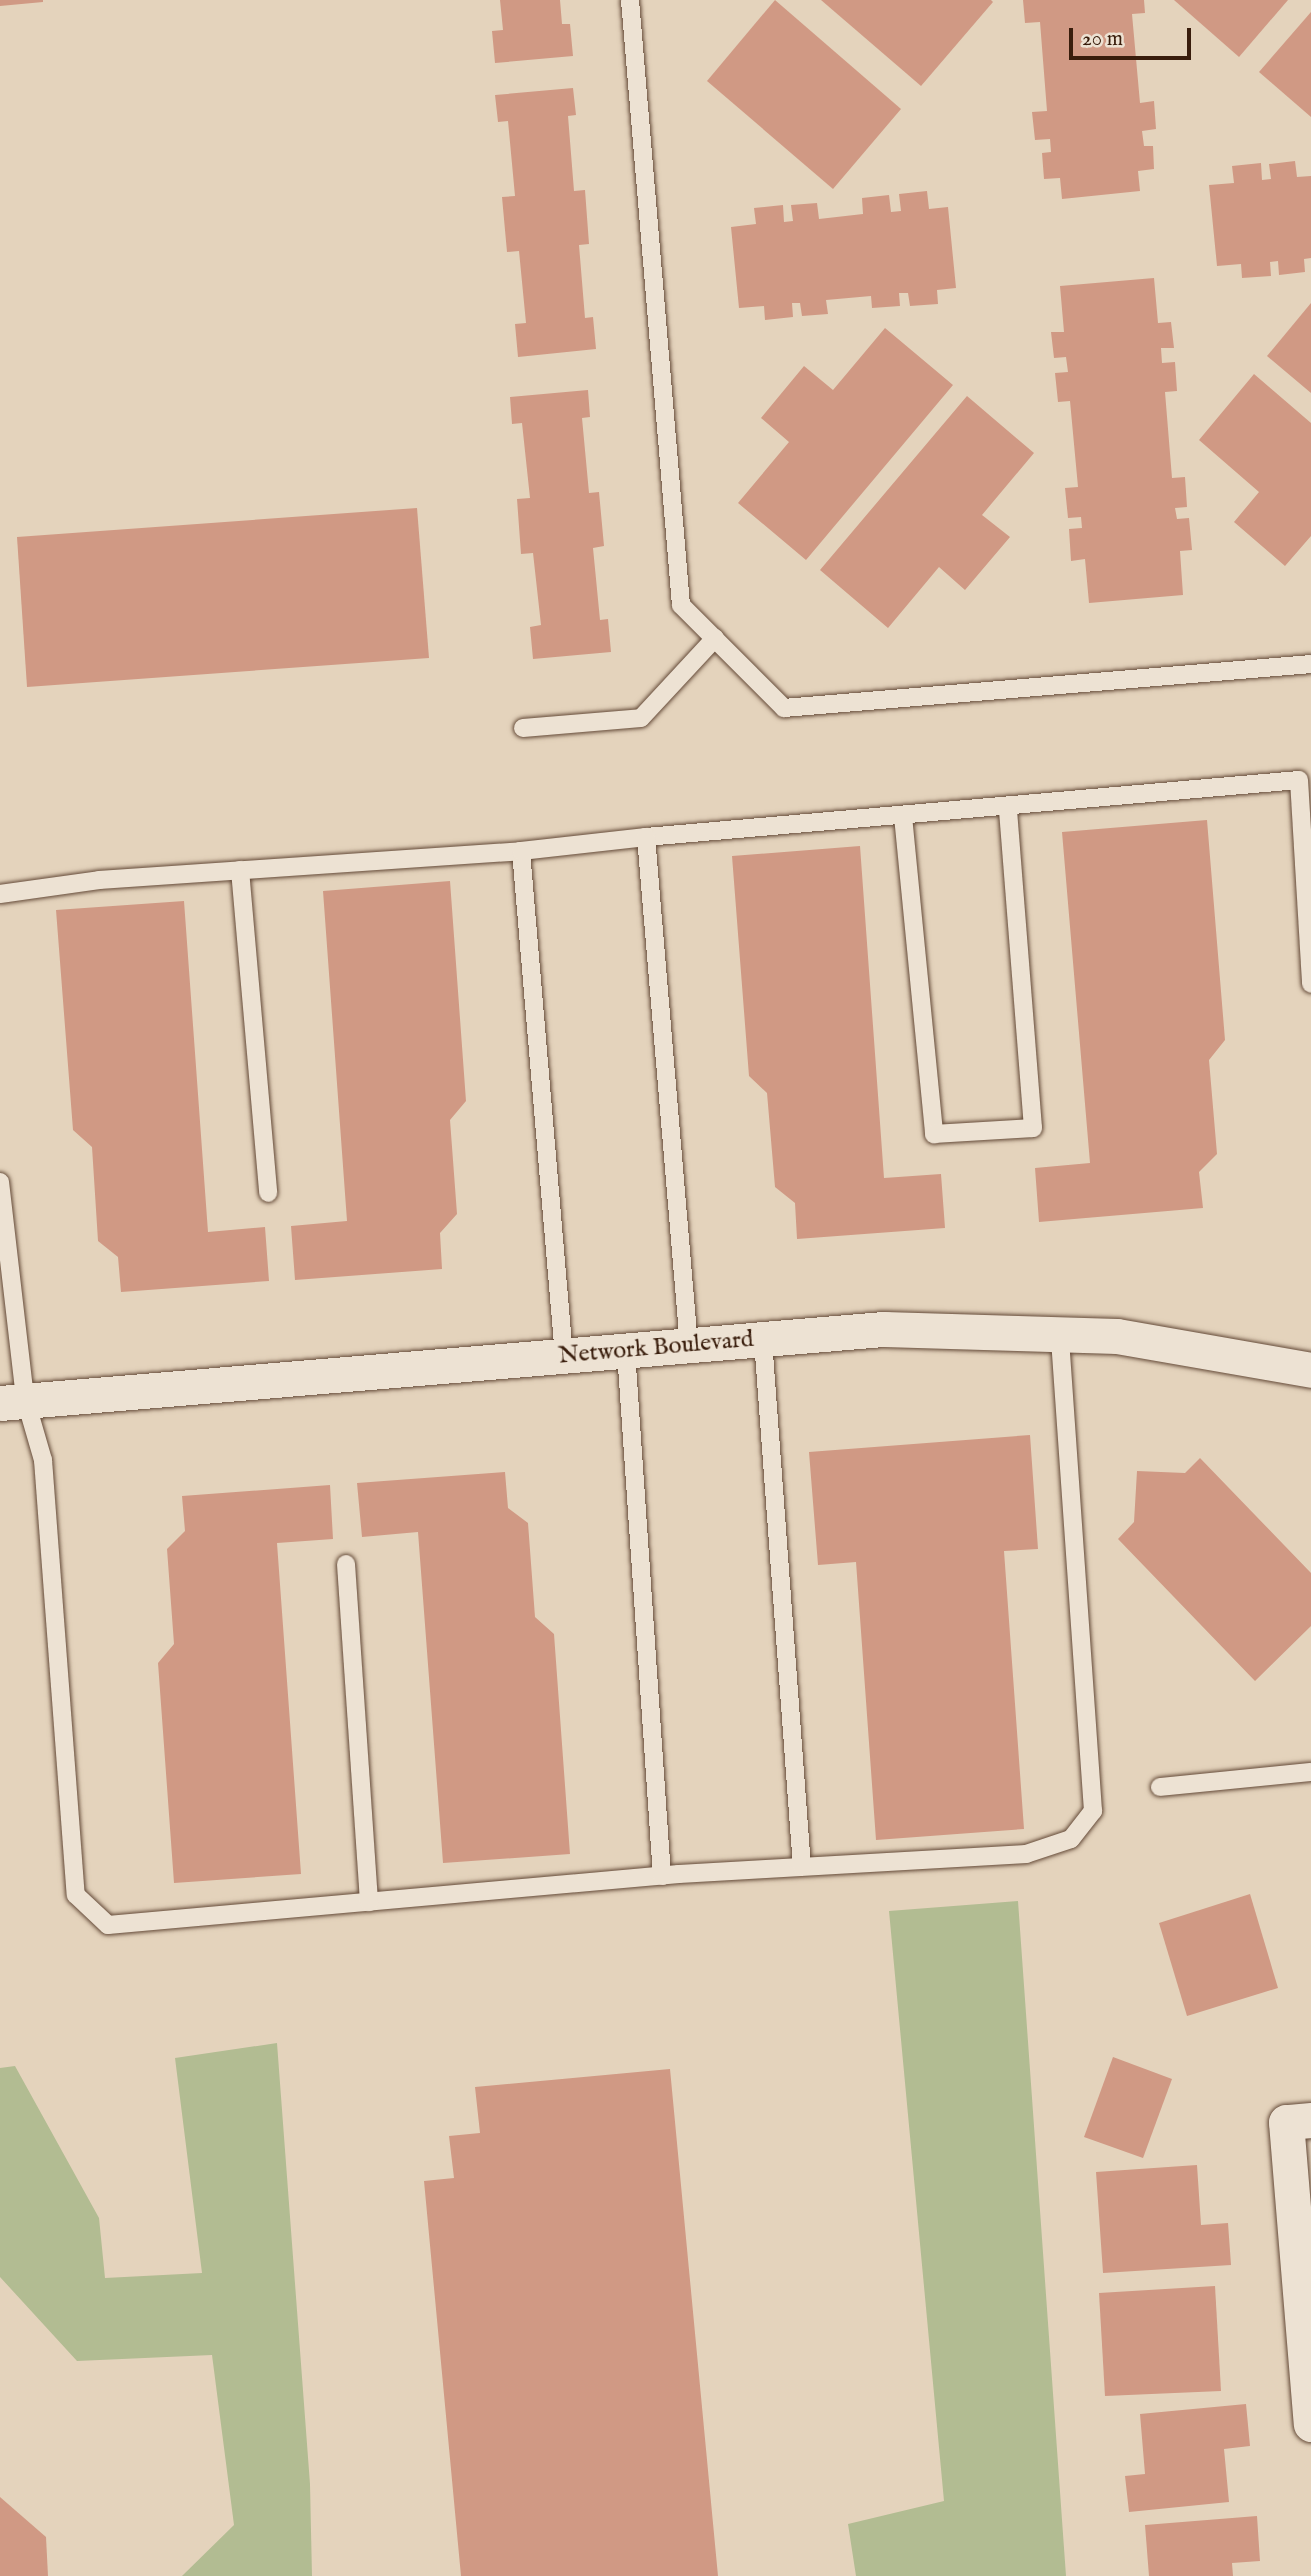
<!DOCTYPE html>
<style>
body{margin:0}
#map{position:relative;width:1311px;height:2576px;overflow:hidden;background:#e4d3bc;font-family:"IM FELL English",serif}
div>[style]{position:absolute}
.green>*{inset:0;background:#b2bc92}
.building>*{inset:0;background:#d09984}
.roads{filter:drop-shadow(0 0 2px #644a38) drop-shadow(0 0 2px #644a38)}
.lane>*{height:18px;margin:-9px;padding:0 9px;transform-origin:9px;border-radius:9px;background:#ede2d3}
.street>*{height:35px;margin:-17.5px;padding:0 17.5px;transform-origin:17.5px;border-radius:17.5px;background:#ede2d3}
span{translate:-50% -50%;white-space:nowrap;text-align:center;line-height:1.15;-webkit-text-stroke:7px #ede2d3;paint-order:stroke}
.street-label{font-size:24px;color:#391d0c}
.scale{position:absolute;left:1069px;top:28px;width:122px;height:32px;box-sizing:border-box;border:4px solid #391d0c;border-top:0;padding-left:9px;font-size:21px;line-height:24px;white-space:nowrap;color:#391d0c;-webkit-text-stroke:5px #ede2d3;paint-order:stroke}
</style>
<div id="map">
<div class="green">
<div style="clip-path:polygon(1018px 1901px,1066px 2576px,856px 2576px,848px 2524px,944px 2501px,889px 1911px)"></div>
<div style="clip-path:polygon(277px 2043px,310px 2484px,312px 2576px,182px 2576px,234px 2525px,212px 2355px,77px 2361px,0 2277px,0 2068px,15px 2066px,99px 2218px,105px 2278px,202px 2273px,175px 2058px)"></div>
</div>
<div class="building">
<div style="clip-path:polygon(0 0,43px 0,43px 2px,0 6px)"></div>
<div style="clip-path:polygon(500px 0,560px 0,562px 24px,570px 24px,573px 56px,495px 63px,492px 31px,503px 30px)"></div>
<div style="clip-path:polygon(775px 0,901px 109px,833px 189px,707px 81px)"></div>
<div style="clip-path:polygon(821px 0,991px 0,993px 2px,921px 86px)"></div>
<div style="clip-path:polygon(1023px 0,1144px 0,1145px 13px,1132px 14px,1140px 103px,1154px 101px,1156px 129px,1142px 131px,1144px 146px,1153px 146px,1154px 169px,1138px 171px,1140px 191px,1062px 199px,1060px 178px,1044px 179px,1042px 153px,1051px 152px,1050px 139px,1035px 140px,1032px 112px,1047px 111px,1040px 22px,1025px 23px)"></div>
<div style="clip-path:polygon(1174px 0,1288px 0,1239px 57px)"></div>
<div style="clip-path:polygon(1311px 12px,1311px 117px,1259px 72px)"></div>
<div style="clip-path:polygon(573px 88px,576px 115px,568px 116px,574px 191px,585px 190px,589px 244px,579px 245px,585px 318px,593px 317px,596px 349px,518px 357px,515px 324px,526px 323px,519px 251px,507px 252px,502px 197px,515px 196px,508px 121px,498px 122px,495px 95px)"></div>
<div style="clip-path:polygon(1295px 161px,1297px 177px,1311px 176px,1311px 258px,1304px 259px,1305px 272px,1279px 275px,1278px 261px,1270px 262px,1271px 276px,1242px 278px,1241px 264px,1217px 266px,1209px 185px,1234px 183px,1232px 166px,1261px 163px,1262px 180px,1271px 179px,1269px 164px)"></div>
<div style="clip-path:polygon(927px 191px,929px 209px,948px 207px,956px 288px,937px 290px,938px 304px,910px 306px,908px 293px,899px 293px,900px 306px,872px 308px,871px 296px,826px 300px,828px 314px,802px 316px,800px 303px,792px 303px,793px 317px,765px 320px,764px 306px,739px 308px,731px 227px,756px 224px,754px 208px,783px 205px,784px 222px,793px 221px,791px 205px,817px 203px,819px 219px,863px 214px,862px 198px,889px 195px,891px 212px,901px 211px,899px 194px)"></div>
<div style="clip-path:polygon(1154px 278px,1158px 323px,1171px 322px,1174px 348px,1161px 348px,1162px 363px,1175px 362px,1177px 391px,1165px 392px,1172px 478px,1185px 477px,1187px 507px,1175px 508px,1177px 519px,1189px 518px,1192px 550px,1180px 551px,1183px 595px,1089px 603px,1085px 559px,1071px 561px,1069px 529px,1082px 528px,1081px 517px,1068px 518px,1065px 488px,1078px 487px,1070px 401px,1058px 402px,1055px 373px,1068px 372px,1066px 357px,1054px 358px,1051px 332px,1064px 332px,1060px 286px)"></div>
<div style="clip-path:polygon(1311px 303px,1311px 393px,1267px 356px)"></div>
<div style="clip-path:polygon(885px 328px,953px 385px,806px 560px,738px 503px,789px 442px,761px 418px,804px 366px,833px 390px)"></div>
<div style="clip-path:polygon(1254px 374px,1311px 423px,1311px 536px,1285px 566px,1234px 522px,1259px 492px,1199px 440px)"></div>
<div style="clip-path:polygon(588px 390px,590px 417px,582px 418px,589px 493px,599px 492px,604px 546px,593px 548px,600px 620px,608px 619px,611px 652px,533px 659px,530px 627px,541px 625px,533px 553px,521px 554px,517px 499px,530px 498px,522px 423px,512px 424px,510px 397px)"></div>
<div style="clip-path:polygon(967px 396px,1034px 453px,982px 515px,1010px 537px,965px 590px,939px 567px,888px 628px,820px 570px)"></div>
<div style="clip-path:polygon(417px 508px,429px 658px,27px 687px,17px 537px)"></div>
<div style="clip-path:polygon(1207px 820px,1225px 1040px,1209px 1060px,1217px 1154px,1199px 1172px,1203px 1208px,1039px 1222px,1035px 1168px,1090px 1163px,1062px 832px)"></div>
<div style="clip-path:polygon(860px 846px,884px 1178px,941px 1174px,945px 1228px,797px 1239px,795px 1203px,775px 1187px,767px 1093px,749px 1076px,732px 856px)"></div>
<div style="clip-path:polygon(450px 881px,466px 1101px,450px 1120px,457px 1214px,440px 1233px,442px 1269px,295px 1280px,291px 1226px,347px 1221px,323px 891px)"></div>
<div style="clip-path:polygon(184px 901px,208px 1232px,265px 1227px,269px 1281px,121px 1292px,118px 1257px,98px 1241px,92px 1147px,73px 1130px,56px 910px)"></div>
<div style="clip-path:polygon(1030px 1435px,1038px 1549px,1004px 1551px,1024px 1829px,876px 1840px,856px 1562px,818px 1565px,809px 1452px)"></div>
<div style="clip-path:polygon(1200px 1458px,1311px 1573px,1311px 1626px,1255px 1681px,1118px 1539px,1134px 1522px,1137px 1471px,1185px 1473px)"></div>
<div style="clip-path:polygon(505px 1472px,508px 1508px,528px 1523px,535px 1617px,554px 1634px,570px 1854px,443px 1863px,418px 1532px,362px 1537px,357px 1483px)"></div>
<div style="clip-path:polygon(330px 1485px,333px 1539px,277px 1543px,301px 1874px,174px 1883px,158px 1663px,174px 1644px,167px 1549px,185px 1531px,182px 1496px)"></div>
<div style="clip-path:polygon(1250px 1894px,1278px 1988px,1187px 2016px,1159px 1923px)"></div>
<div style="clip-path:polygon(1113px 2057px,1172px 2079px,1143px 2158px,1084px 2137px)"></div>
<div style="clip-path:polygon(670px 2069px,718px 2576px,461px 2576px,424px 2181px,454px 2178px,449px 2136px,480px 2133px,475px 2087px)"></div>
<div style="clip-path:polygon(1197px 2165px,1201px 2225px,1228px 2223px,1231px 2265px,1103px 2273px,1096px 2172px)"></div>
<div style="clip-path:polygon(1215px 2286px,1221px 2391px,1105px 2396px,1099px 2293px)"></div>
<div style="clip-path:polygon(1246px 2404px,1250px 2446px,1224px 2449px,1229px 2502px,1129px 2512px,1125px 2476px,1145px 2474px,1140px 2414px)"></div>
<div style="clip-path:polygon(0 2497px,46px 2537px,48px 2576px,0 2576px)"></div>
<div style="clip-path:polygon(1257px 2516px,1260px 2561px,1232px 2563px,1233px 2576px,1149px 2576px,1145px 2525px)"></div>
</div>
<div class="roads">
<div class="lane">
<div style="left:630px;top:0;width:607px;rotate:85.18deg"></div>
<div style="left:681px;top:605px;width:146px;rotate:45deg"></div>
<div style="left:784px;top:708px;width:529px;rotate:-4.77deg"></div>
<div style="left:523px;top:728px;width:118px;rotate:-4.8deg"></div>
<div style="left:641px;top:718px;width:109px;rotate:-47.2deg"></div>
<div style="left:903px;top:816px;width:320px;rotate:84.4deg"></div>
<div style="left:934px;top:1134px;width:99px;rotate:-3.5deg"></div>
<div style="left:1033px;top:1128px;width:322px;rotate:-94.5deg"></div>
<div style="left:646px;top:837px;width:655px;rotate:-4.99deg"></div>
<div style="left:1299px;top:780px;width:204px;rotate:86.6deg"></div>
<div style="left:240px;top:870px;width:324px;rotate:85deg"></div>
<div style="left:0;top:894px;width:100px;rotate:-8deg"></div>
<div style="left:99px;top:880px;width:423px;rotate:-3.9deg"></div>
<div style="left:0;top:1182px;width:217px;rotate:83.4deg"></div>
<div style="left:25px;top:1398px;width:65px;rotate:73.8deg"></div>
<div style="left:43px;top:1460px;width:436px;rotate:85.7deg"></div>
<div style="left:76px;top:1895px;width:44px;rotate:43.2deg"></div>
<div style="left:108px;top:1925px;width:573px;rotate:-5.1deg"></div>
<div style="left:679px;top:1874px;width:348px;rotate:-3.3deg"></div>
<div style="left:1026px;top:1854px;width:47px;rotate:-18.4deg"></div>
<div style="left:1071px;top:1839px;width:36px;rotate:-52deg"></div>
<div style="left:1093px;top:1811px;width:478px;rotate:-94deg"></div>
<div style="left:763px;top:1340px;width:528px;rotate:85.77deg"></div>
<div style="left:626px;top:1351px;width:526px;rotate:86.08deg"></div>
<div style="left:564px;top:1356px;width:507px;rotate:-94.87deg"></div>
<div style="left:521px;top:851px;width:126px;rotate:-6.4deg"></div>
<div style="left:646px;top:837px;width:511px;rotate:85.17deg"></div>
<div style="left:346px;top:1564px;width:339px;rotate:86.1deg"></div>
<div style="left:1160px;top:1787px;width:152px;rotate:-5.7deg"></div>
</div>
<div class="street">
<div style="left:0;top:1403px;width:887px;rotate:-4.79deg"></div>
<div style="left:884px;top:1329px;width:233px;rotate:1.7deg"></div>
<div style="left:1117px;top:1336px;width:197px;rotate:9.9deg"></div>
<div style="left:1311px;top:2120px;width:25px;rotate:175deg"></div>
<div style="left:1286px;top:2122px;width:303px;rotate:85.3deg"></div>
</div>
</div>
<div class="street-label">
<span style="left:656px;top:1348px;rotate:-5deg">Network Boulevard</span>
</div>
<div class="scale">20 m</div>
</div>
